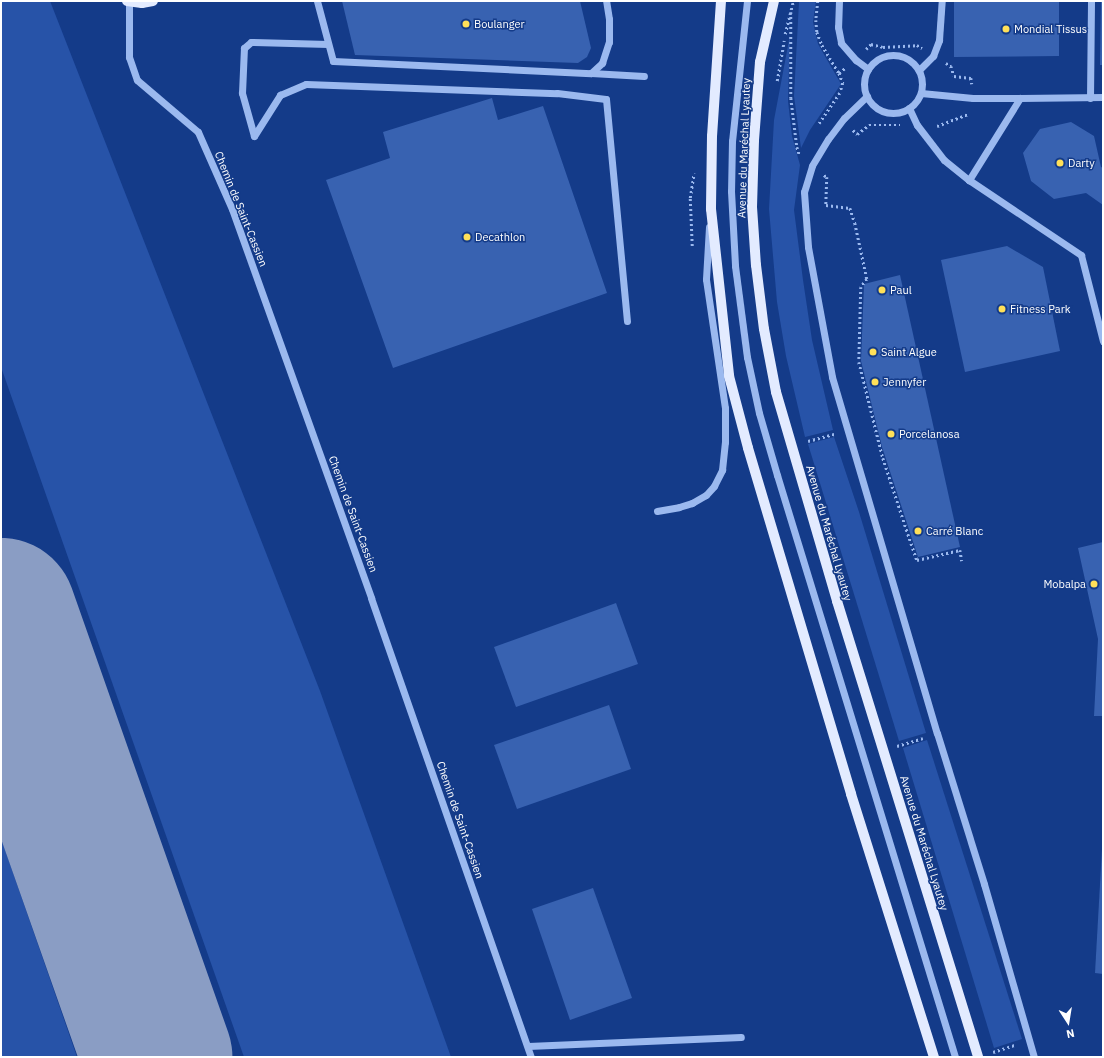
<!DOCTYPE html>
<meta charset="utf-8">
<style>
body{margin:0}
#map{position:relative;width:1104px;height:1058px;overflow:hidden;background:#143b89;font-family:"IBM Plex Sans",sans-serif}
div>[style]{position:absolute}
.green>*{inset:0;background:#2753a8}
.runway>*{height:150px;margin:-75px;padding:0 75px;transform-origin:75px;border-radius:75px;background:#8a9dc4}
.building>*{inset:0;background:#3862b1}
.path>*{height:2.5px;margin-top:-1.25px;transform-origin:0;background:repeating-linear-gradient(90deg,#9bb9ef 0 2px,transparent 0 5px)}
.minor>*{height:7px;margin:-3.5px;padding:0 3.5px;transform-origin:3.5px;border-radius:3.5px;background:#9bb9ef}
.minor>.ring{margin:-3.5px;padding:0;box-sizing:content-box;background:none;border:7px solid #9bb9ef;border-radius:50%}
.major>*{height:10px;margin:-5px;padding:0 5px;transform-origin:5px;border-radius:5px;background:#e3ebff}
.dots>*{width:11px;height:11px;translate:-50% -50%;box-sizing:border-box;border:2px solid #143b89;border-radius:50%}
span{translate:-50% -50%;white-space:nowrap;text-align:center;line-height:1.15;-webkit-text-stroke:3px #143b89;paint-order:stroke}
.poi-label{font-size:11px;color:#fff}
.left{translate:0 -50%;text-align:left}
.right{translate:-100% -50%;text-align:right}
.street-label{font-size:11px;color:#fff}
.frame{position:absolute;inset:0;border:2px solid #fff;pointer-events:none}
.north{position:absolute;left:1048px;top:1002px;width:40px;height:40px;-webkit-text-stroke:3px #143b89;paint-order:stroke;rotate:168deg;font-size:11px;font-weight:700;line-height:16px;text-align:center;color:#fff}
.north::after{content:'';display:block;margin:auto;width:14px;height:18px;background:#fff;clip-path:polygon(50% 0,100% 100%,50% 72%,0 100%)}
</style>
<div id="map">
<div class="green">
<div style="clip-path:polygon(1px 1px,50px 1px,320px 691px,451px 1057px,244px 1057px,1px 367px)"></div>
<div style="clip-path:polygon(816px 1px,813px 22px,818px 44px,841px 84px,810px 130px,801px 148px,794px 96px,799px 2px)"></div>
<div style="clip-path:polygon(790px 35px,788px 101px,792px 136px,800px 165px,794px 210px,803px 280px,812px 340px,833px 430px,805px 437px,786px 356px,777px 302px,769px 209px,774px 120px)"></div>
<div style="clip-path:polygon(834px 437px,859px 512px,926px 733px,899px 741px,808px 444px)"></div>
<div style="clip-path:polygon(927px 740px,1022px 1039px,994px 1048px,903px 748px)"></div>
<div style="clip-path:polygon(1px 838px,77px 1057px,1px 1057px)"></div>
</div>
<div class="runway">
<div style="left:1px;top:613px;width:471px;rotate:70.6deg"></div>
</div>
<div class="building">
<div style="clip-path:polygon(342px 1px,580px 1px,591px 48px,587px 57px,578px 63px,355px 55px)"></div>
<div style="clip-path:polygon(954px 1px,1059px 1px,1059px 56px,954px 57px)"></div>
<div style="clip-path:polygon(1101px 1px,1103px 1px,1103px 65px,1100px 65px)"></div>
<div style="clip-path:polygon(492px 98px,498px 120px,543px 106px,607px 293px,393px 368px,326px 180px,390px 158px,383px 132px)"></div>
<div style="clip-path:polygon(1071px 122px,1094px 136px,1101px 167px,1103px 168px,1103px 205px,1086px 193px,1054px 199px,1031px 181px,1023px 153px,1040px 129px)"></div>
<div style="clip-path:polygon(1007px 246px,1043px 267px,1060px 351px,965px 372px,941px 260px)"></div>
<div style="clip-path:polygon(900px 275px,960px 547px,918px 557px,882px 447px,861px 361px,864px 284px)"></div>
<div style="clip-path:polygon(1103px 542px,1103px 716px,1094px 716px,1098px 639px,1078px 548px)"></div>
<div style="clip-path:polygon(616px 603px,638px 664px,516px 707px,494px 647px)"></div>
<div style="clip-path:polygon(609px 705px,631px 769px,517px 809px,494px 745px)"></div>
<div style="clip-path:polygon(1102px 849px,1103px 849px,1103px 974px,1095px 973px)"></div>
<div style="clip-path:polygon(593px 888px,632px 998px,570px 1020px,532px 909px)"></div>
</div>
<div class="path">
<div style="left:818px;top:1px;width:19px;rotate:96deg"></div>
<div style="left:816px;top:20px;width:12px;rotate:85deg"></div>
<div style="left:817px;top:32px;width:14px;rotate:69deg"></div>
<div style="left:822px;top:45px;width:33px;rotate:59deg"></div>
<div style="left:839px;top:73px;width:11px;rotate:68deg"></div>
<div style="left:843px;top:83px;width:10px;rotate:107deg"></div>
<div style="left:840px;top:93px;width:37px;rotate:124deg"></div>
<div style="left:791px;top:12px;width:86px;rotate:90deg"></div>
<div style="left:791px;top:98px;width:49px;rotate:83deg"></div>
<div style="left:797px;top:147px;width:9px;rotate:72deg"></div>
<div style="left:785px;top:34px;width:34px;rotate:-76deg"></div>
<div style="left:866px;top:49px;width:7px;rotate:-45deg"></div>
<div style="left:871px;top:44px;width:12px;rotate:14deg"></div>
<div style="left:883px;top:47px;width:34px;rotate:-3deg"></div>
<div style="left:917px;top:45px;width:6px;rotate:31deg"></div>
<div style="left:946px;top:63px;width:6px;rotate:31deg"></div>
<div style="left:951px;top:66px;width:10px;rotate:73deg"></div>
<div style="left:954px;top:76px;width:17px;rotate:7deg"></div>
<div style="left:971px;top:78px;width:6px;rotate:81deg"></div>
<div style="left:839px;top:73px;width:8px;rotate:-40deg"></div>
<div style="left:777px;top:81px;width:41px;rotate:-80.1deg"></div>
<div style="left:937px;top:126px;width:33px;rotate:-21deg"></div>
<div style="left:853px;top:130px;width:6px;rotate:45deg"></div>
<div style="left:857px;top:134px;width:15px;rotate:-37deg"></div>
<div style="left:869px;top:125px;width:31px"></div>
<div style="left:824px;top:175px;width:4px;rotate:34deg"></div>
<div style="left:827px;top:177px;width:28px;rotate:92deg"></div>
<div style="left:826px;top:205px;width:24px;rotate:7deg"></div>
<div style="left:850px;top:208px;width:16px;rotate:72deg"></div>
<div style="left:855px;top:223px;width:57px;rotate:77.9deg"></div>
<div style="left:867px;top:279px;width:10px;rotate:127deg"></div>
<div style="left:861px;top:287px;width:75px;rotate:91.5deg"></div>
<div style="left:859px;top:362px;width:99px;rotate:76deg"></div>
<div style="left:883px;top:458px;width:80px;rotate:71.8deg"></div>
<div style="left:908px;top:534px;width:28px;rotate:71deg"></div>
<div style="left:917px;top:560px;width:44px;rotate:-13.1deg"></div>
<div style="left:960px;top:550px;width:11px;rotate:80deg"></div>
<div style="left:692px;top:246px;width:48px;rotate:-92.4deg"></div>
<div style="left:690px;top:198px;width:25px;rotate:-81deg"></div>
<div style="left:808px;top:441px;width:27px;rotate:-15deg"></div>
<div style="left:897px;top:746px;width:27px;rotate:-17deg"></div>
<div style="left:993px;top:1052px;width:23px;rotate:-18deg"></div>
</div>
<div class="minor">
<div style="left:317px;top:1px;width:62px;rotate:75.1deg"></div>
<div style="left:333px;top:61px;width:258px;rotate:2.7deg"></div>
<div style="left:591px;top:73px;width:15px;rotate:-42deg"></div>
<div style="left:602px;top:63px;width:22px;rotate:-72deg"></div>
<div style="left:609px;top:42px;width:23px;rotate:-90deg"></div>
<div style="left:609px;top:19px;width:18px;rotate:-99deg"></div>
<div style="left:747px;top:1px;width:141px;rotate:96.1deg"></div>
<div style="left:732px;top:141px;width:50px;rotate:91.1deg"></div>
<div style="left:731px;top:191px;width:75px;rotate:86.9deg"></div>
<div style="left:735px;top:266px;width:92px;rotate:82.5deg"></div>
<div style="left:747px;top:357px;width:57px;rotate:77.9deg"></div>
<div style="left:759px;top:413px;width:65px;rotate:73.8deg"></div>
<div style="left:777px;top:475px;width:609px;rotate:72.99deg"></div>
<div style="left:839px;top:1px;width:26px;rotate:92deg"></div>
<div style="left:838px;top:27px;width:16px;rotate:79deg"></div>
<div style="left:841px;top:43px;width:23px;rotate:49deg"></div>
<div style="left:856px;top:60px;width:15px;rotate:37deg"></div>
<div style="left:129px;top:2px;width:55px;rotate:90deg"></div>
<div style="left:129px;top:57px;width:24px;rotate:71deg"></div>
<div style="left:137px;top:80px;width:80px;rotate:40.4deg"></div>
<div style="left:198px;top:132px;width:84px;rotate:66.2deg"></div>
<div style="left:232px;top:209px;width:413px;rotate:70.3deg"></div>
<div style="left:371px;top:598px;width:486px;rotate:70.8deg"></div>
<div class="ring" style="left:864px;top:55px;width:51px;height:51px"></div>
<div style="left:919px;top:70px;width:20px;rotate:-45deg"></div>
<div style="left:933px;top:56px;width:17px;rotate:-69deg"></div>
<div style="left:939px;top:40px;width:39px;rotate:-86deg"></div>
<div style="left:591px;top:73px;width:53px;rotate:3.2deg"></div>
<div style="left:921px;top:93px;width:52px;rotate:5.5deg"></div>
<div style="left:973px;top:98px;width:47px"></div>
<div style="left:1020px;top:98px;width:97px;rotate:121.9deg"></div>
<div style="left:867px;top:96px;width:32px;rotate:136deg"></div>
<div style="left:844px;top:118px;width:26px;rotate:127deg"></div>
<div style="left:828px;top:139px;width:31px;rotate:121deg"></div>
<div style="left:812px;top:166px;width:27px;rotate:107deg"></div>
<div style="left:804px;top:192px;width:55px;rotate:85.8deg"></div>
<div style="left:808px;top:247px;width:132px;rotate:79.5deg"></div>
<div style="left:832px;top:377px;width:371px;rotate:73.6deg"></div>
<div style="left:937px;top:733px;width:158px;rotate:72.7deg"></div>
<div style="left:984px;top:884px;width:180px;rotate:73.9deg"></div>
<div style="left:1020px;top:98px;width:83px;rotate:-0.7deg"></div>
<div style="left:1090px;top:98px;width:97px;rotate:-89.4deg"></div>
<div style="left:909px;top:108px;width:19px;rotate:65deg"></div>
<div style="left:917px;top:125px;width:44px;rotate:52.4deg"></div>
<div style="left:944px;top:160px;width:32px;rotate:39deg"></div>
<div style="left:969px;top:180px;width:135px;rotate:33.8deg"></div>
<div style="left:1081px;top:255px;width:89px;rotate:75.7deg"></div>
<div style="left:254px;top:136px;width:49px;rotate:-57.6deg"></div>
<div style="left:280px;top:95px;width:28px;rotate:-23deg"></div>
<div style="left:306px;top:84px;width:251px;rotate:2.1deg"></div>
<div style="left:557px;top:93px;width:49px;rotate:7deg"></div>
<div style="left:606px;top:99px;width:223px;rotate:84.6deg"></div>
<div style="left:254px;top:136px;width:45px;rotate:-105.6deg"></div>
<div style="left:242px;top:93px;width:45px;rotate:-87.5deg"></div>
<div style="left:244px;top:48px;width:9px;rotate:-41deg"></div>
<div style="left:251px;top:42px;width:77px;rotate:1.5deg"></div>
<div style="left:657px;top:511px;width:22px;rotate:-10deg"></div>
<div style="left:679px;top:507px;width:14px;rotate:-17deg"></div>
<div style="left:692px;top:503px;width:16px;rotate:-30deg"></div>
<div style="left:706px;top:495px;width:12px;rotate:-48deg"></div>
<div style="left:714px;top:486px;width:18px;rotate:-63deg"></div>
<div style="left:722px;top:470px;width:28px;rotate:-84deg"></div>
<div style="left:725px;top:442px;width:34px;rotate:-90deg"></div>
<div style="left:725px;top:408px;width:130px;rotate:-98.4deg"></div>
<div style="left:706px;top:279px;width:52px;rotate:-86.7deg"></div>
<div style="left:528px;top:1046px;width:213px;rotate:-2.4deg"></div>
</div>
<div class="major">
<div style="left:127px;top:1px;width:15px;rotate:8deg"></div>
<div style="left:142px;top:3px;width:11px;rotate:-10deg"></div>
<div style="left:721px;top:1px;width:135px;rotate:93.8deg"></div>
<div style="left:712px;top:136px;width:73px;rotate:90.8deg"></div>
<div style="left:711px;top:209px;width:168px;rotate:83.8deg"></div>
<div style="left:729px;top:376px;width:74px;rotate:75.2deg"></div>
<div style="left:748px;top:448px;width:361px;rotate:73.4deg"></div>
<div style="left:851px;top:794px;width:276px;rotate:72.5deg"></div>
<div style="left:774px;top:1px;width:63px;rotate:102.9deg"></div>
<div style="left:760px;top:62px;width:78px;rotate:94.4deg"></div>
<div style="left:754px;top:140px;width:67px;rotate:91.7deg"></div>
<div style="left:752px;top:207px;width:58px;rotate:86.1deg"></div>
<div style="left:756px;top:265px;width:64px;rotate:82.9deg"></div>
<div style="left:764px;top:329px;width:64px;rotate:79.2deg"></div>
<div style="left:776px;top:392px;width:218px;rotate:73.7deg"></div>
<div style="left:837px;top:601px;width:477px;rotate:72.8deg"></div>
</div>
<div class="dots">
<div style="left:466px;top:24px;background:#ffe059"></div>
<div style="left:1006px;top:29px;background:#ffe059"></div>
<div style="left:1060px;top:163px;background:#ffe059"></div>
<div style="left:467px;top:237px;background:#ffe059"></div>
<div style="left:882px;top:290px;background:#ffe059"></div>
<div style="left:1002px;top:309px;background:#ffe059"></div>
<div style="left:873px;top:352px;background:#ffe059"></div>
<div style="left:875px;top:382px;background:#ffe059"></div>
<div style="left:891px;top:434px;background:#ffe059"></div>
<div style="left:918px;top:531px;background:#ffe059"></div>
<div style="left:1094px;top:584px;background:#ffe059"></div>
</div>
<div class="poi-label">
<span class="left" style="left:474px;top:24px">Boulanger</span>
<span class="left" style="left:1014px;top:29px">Mondial Tissus</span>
<span class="left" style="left:1068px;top:163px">Darty</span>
<span class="left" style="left:475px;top:237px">Decathlon</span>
<span class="left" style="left:890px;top:290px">Paul</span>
<span class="left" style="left:1010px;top:309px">Fitness Park</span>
<span class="left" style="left:881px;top:352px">Saint Algue</span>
<span class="left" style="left:883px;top:382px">Jennyfer</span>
<span class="left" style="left:899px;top:434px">Porcelanosa</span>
<span class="left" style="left:926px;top:531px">Carré Blanc</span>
<span class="right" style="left:1086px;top:584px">Mobalpa</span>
</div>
<div class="street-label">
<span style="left:744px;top:148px;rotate:-88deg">Avenue du Maréchal Lyautey</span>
<span style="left:241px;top:209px;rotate:68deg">Chemin de Saint-Cassien</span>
<span style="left:353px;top:514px;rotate:70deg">Chemin de Saint-Cassien</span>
<span style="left:829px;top:533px;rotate:74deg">Avenue du Maréchal Lyautey</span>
<span style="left:460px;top:820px;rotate:71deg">Chemin de Saint-Cassien</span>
<span style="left:924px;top:843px;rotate:73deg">Avenue du Maréchal Lyautey</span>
</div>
<div class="frame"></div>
<div class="north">N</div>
</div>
